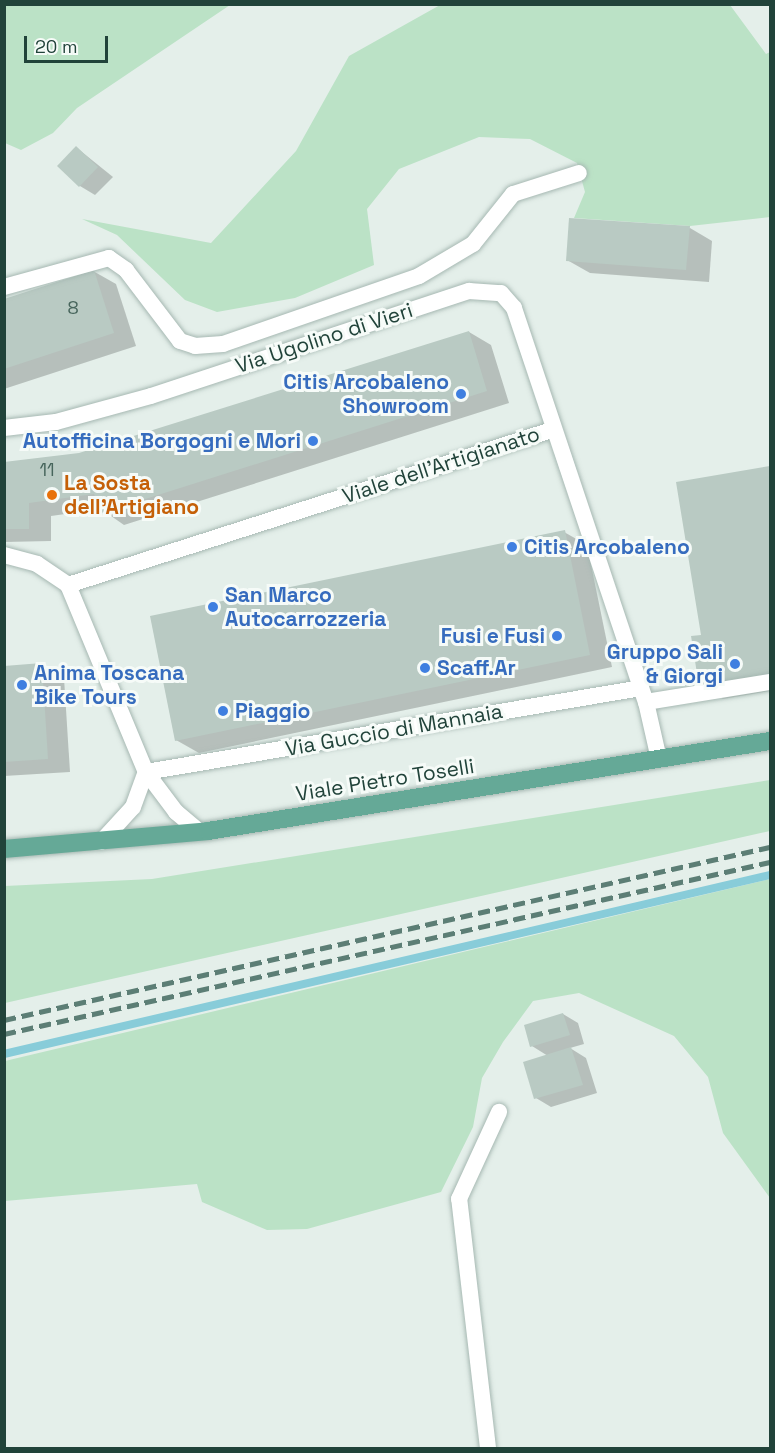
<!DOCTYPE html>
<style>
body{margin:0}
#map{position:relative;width:775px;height:1453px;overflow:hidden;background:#e4efea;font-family:"Space Grotesk",sans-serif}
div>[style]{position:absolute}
.green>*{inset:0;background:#bbe2c6}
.shadow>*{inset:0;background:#0003}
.stream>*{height:8px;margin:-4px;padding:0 4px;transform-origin:4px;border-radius:4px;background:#88ccd9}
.building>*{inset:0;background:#b9cac3}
.roads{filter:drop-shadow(0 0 2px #a6b8b2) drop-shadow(0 0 2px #a6b8b2)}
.lane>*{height:16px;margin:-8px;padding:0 8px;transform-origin:8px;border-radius:8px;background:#fff}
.primary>*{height:18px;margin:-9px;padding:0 9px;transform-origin:9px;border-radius:9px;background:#65a997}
.rail>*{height:4.5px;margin-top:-2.25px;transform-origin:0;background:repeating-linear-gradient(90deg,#5c7e75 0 12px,transparent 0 18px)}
.dots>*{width:16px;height:16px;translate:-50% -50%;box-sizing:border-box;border:3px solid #f6fbf8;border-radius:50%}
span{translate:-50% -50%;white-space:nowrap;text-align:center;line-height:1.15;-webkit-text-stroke:6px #f6fbf8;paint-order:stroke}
.number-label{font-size:18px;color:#47655c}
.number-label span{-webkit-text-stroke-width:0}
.street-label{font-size:21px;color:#21433a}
.shop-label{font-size:21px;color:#366cbe;font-weight:700}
.right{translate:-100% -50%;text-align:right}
.left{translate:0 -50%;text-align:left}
.food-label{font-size:21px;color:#c56008;font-weight:700}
.frame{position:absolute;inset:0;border:6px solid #21433a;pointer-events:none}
.scale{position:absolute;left:24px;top:36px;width:84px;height:27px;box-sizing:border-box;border:3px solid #21433a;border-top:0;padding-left:8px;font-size:18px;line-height:21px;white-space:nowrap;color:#21433a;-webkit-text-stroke:4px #f6fbf8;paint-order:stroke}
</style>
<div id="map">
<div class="green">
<div style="clip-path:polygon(4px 5px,5px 4px,230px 5px,77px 108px,53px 133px,21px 150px,5px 143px)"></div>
<div style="clip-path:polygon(440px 5px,730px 5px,766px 54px,770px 52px,770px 217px,690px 226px,574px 218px,585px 192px,577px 163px,530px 139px,479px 137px,399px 169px,367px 209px,374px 265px,295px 298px,217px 312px,185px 300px,117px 235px,82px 219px,211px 243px,296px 151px,349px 56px)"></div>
<div style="clip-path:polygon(770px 780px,770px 831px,5px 1003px,5px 886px,152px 879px)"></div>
<div style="clip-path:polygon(770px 879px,770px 1198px,723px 1133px,708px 1077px,674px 1036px,579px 993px,533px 1001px,503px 1042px,482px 1078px,473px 1127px,441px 1192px,307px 1229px,267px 1230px,202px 1202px,197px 1184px,5px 1201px,5px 1061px)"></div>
</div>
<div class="shadow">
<div style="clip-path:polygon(77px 148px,113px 177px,95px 195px,80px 186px)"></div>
<div style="clip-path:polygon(690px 228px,712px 241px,709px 282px,590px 273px,567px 260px)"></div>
<div style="clip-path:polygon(93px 271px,116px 284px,136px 346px,4px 389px,4px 300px)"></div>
<div style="clip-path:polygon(469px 332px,491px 345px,509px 403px,124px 525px,101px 509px,51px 516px,51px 541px,4px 542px,4px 464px,80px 455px)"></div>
<div style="clip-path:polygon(770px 468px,770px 691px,723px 699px,701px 686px,702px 636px,677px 483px)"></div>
<div style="clip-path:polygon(564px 532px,587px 545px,612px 667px,199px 753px,176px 740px)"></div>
<div style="clip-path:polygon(41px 665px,64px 678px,70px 772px,4px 776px,4px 667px)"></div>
<div style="clip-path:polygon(563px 1014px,578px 1023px,584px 1044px,570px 1048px,586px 1058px,597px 1093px,551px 1107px,536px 1098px,548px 1056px,532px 1046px)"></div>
</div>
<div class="stream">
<div style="left:4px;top:1054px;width:787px;rotate:-13.15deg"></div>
</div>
<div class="building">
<div style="clip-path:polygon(76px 146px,98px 167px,79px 187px,57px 166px)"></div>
<div style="clip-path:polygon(569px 218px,690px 226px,686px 270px,566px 261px)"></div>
<div style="clip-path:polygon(94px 270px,114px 333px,4px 369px,4px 299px)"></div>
<div style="clip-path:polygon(469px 331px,487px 391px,101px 513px,94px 494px,29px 503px,29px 529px,4px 529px,4px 462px,79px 453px)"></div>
<div style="clip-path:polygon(770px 466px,770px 675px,699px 686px,691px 636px,701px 635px,676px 482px)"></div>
<div style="clip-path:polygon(565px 530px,590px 655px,175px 741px,150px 616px)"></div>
<div style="clip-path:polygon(42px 663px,48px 759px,4px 762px,4px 666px)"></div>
<div style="clip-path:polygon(563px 1013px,570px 1035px,530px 1047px,524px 1025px)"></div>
<div style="clip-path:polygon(571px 1047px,583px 1085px,534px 1099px,523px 1062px)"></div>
</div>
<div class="roads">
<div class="lane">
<div style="left:4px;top:287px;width:109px;rotate:-15.4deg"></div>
<div style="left:109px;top:258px;width:21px;rotate:35deg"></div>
<div style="left:126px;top:270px;width:89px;rotate:52.7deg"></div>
<div style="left:180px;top:341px;width:16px;rotate:18deg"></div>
<div style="left:195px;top:346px;width:28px;rotate:-4deg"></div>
<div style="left:223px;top:344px;width:207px;rotate:-19.1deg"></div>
<div style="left:419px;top:276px;width:63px;rotate:-30.7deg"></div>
<div style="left:473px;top:244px;width:64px;rotate:-51.3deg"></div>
<div style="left:513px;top:194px;width:69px;rotate:-17.7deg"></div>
<div style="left:4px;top:428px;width:52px;rotate:-6.6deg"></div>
<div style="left:56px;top:422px;width:98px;rotate:-15.3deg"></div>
<div style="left:151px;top:396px;width:335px;rotate:-18.3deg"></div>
<div style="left:469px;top:291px;width:32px;rotate:4deg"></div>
<div style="left:501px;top:293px;width:20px;rotate:49deg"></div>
<div style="left:514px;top:308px;width:416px;rotate:71.5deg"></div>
<div style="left:646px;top:702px;width:58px;rotate:77.2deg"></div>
<div style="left:4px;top:555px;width:34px;rotate:15deg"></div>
<div style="left:37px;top:564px;width:37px;rotate:34deg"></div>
<div style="left:68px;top:585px;width:203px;rotate:67.4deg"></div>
<div style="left:146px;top:772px;width:50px;rotate:53.1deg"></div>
<div style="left:176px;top:812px;width:31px;rotate:40deg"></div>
<div style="left:68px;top:585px;width:508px;rotate:-17.76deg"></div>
<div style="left:646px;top:702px;width:126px;rotate:-9.2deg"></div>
<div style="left:146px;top:772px;width:502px;rotate:-9.63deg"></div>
<div style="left:101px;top:842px;width:47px;rotate:-47.6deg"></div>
<div style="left:133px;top:807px;width:37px;rotate:-70deg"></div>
<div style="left:488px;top:1448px;width:251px;rotate:-96.6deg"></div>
<div style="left:459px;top:1199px;width:96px;rotate:-65.3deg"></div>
</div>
<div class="primary">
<div style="left:4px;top:849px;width:205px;rotate:-5deg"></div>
<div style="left:208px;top:831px;width:569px;rotate:-9.1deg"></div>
</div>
</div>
<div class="rail">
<div style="left:4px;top:1020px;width:785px;rotate:-12.73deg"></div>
<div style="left:4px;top:1034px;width:785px;rotate:-12.66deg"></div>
</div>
<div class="dots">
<div style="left:461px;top:394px;background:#3f7fe0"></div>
<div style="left:313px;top:441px;background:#3f7fe0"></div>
<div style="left:52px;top:495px;background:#e8710a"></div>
<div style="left:512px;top:547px;background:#3f7fe0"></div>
<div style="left:213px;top:607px;background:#3f7fe0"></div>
<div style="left:557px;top:636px;background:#3f7fe0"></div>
<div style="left:735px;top:664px;background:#3f7fe0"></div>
<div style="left:425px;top:668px;background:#3f7fe0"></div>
<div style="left:22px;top:685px;background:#3f7fe0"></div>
<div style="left:223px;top:711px;background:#3f7fe0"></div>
</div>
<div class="number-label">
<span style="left:73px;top:308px">8</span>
<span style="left:47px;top:470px">11</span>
</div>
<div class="street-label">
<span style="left:324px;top:338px;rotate:-18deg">Via Ugolino di Vieri</span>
<span style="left:441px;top:465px;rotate:-18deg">Viale dell'Artigianato</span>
<span style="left:394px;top:730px;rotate:-10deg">Via Guccio di Mannaia</span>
<span style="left:385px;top:780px;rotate:-9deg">Viale Pietro Toselli</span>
</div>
<div class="shop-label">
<span class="right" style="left:449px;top:394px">Citis Arcobaleno<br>Showroom</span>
<span class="right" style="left:301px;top:441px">Autofficina Borgogni e Mori</span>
<span class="left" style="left:524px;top:547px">Citis Arcobaleno</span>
<span class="left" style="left:225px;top:607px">San Marco<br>Autocarrozzeria</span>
<span class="right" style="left:545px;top:636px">Fusi e Fusi</span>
<span class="right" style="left:723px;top:664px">Gruppo Sali<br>&amp; Giorgi</span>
<span class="left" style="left:437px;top:668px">Scaff.Ar</span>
<span class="left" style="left:34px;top:685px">Anima Toscana<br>Bike Tours</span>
<span class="left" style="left:235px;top:711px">Piaggio</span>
</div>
<div class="food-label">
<span class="left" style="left:64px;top:495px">La Sosta<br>dell'Artigiano</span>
</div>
<div class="frame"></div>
<div class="scale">20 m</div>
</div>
